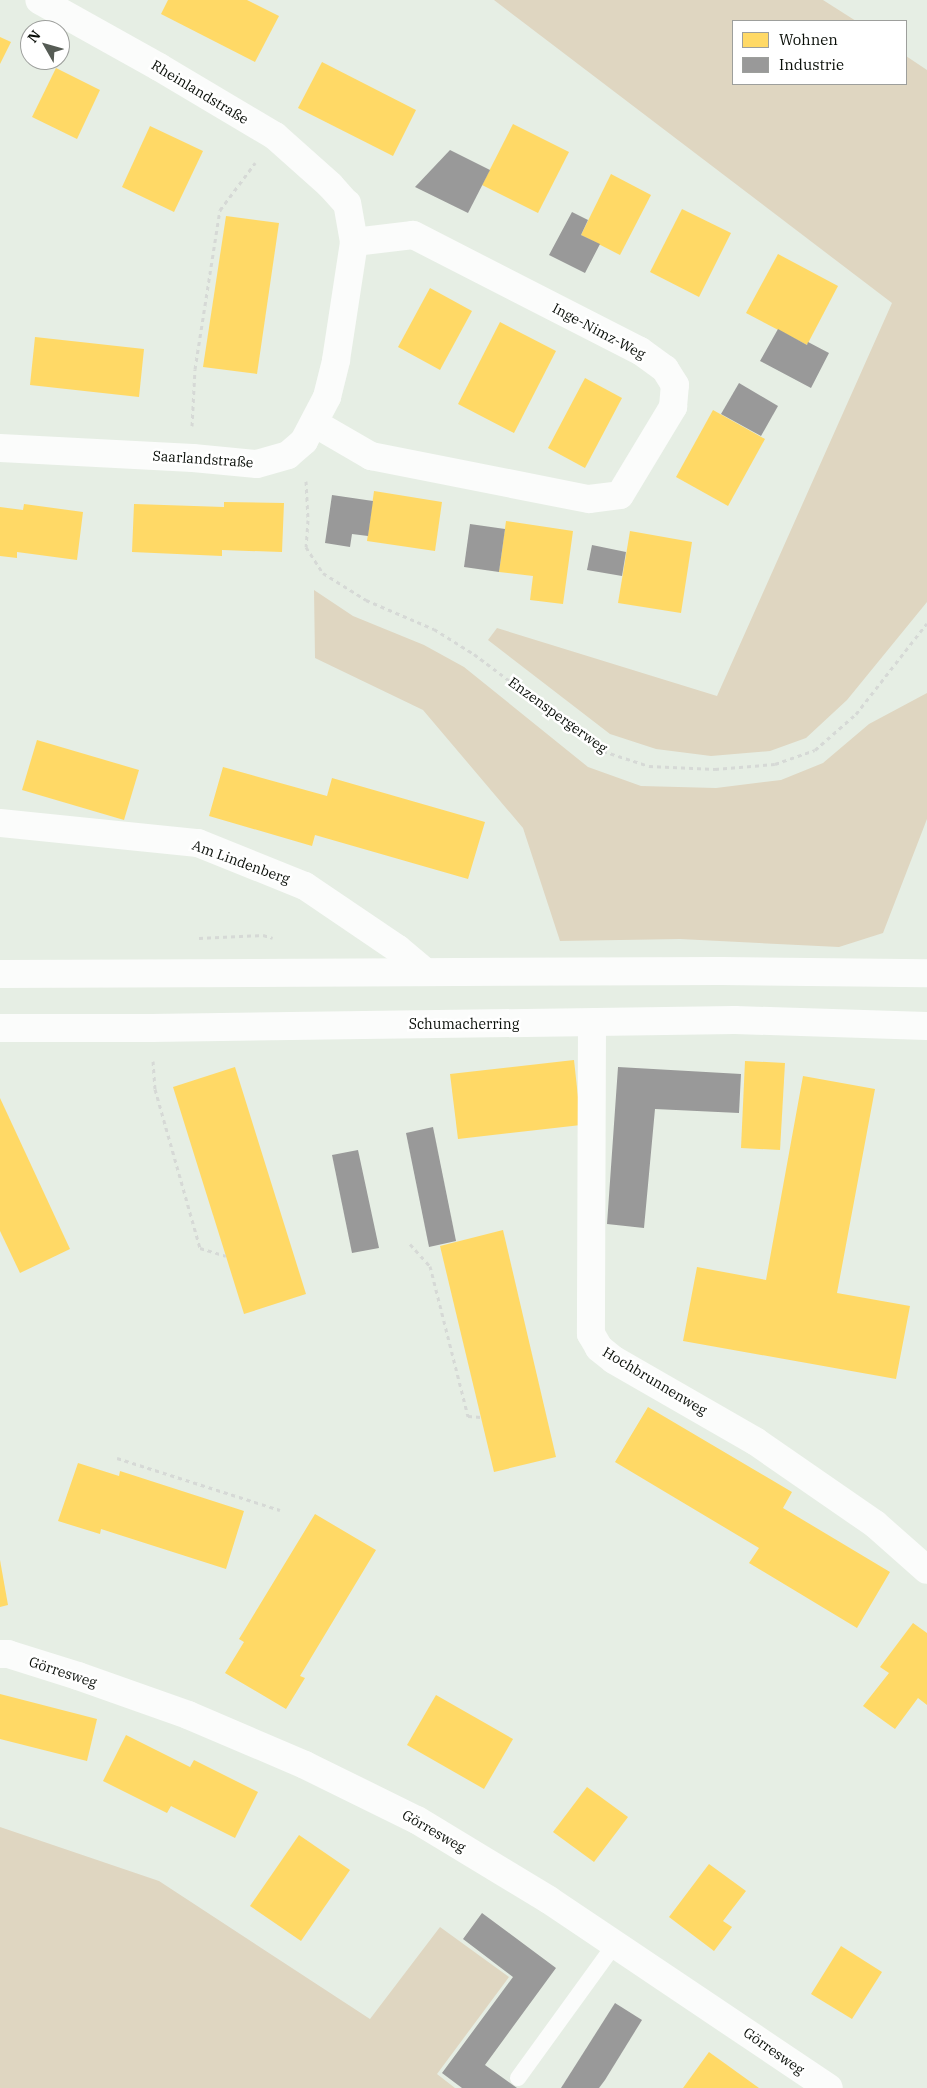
<!DOCTYPE html>
<meta charset="utf-8">
<style>
body{margin:0}
#map{position:relative;width:927px;height:2088px;overflow:hidden;background:#e6eee4;font-family:"IBM Plex Serif",serif}
div>[style]{position:absolute}
.green>*{inset:0;background:#dfd6c1}
.homes>*{inset:0;background:#ffd966}
.industry>*{inset:0;background:#999}
.path>*{height:3px;margin-top:-1.5px;transform-origin:0;background:repeating-linear-gradient(90deg,#d6d9d6 0 4px,transparent 0 8px)}
.lane>*{height:16px;margin:-8px;padding:0 8px;transform-origin:8px;border-radius:8px;background:#fbfcfb}
.street>*{height:28px;margin:-14px;padding:0 14px;transform-origin:14px;border-radius:14px;background:#fbfcfb}
.primary>*{height:28px;margin:-14px;padding:0 14px;transform-origin:14px;border-radius:14px;background:#fbfcfb}
span{translate:-50% -50%;white-space:nowrap;text-align:center;line-height:1.15;-webkit-text-stroke:5px #fff;paint-order:stroke}
.street-label{font-size:14px;color:#090e08}
.legend{position:absolute;left:732px;top:20px;width:175px;height:65px;box-sizing:border-box;background:#fff;border:1px solid #9d9f9c;margin:0;padding:6px 9px;list-style:none;font-size:15px;color:#090e08}
.legend li{display:flex;align-items:center;gap:10px;height:25px}
.legend b{width:25px;border:1px solid #9d9f9c}
.north{position:absolute;left:20px;top:20px;width:50px;height:50px;box-sizing:border-box;background:#fff;border:1px solid #9d9f9c;border-radius:50%;rotate:308deg;font-size:14px;font-weight:700;line-height:20px;text-align:center;color:#090e08}
.north::after{content:'';display:block;margin:auto;width:18px;height:22px;background:#565c55;clip-path:polygon(50% 0,100% 100%,50% 72%,0 100%)}
</style>
<div id="map">
<div class="green">
<div style="clip-path:polygon(494px 0,823px 0,856px 21px,733px 21px,733px 84px,906px 84px,906px 56px,927px 70px,927px 602px,847px 700px,806px 738px,770px 751px,711px 756px,656px 749px,610px 734px,488px 640px,497px 628px,717px 696px,892px 303px)"></div>
<div style="clip-path:polygon(314px 590px,353px 616px,424px 645px,464px 667px,588px 767px,641px 786px,716px 788px,781px 780px,823px 763px,869px 724px,927px 693px,927px 819px,883px 933px,839px 947px,680px 939px,560px 941px,523px 828px,423px 710px,315px 658px)"></div>
<div style="clip-path:polygon(0 1827px,159px 1881px,370px 2019px,440px 1927px,509px 1977px,437px 2074px,455px 2088px,0 2088px)"></div>
</div>
<div class="homes">
<div style="clip-path:polygon(168px 0,247px 0,279px 16px,255px 62px,161px 14px)"></div>
<div style="clip-path:polygon(0 37px,11px 42px,0 64px)"></div>
<div style="clip-path:polygon(322px 62px,416px 110px,393px 156px,298px 108px)"></div>
<div style="clip-path:polygon(56px 68px,100px 90px,77px 139px,32px 117px)"></div>
<div style="clip-path:polygon(513px 124px,569px 152px,538px 213px,482px 185px)"></div>
<div style="clip-path:polygon(150px 126px,203px 151px,174px 212px,122px 187px)"></div>
<div style="clip-path:polygon(611px 174px,651px 195px,620px 255px,581px 235px)"></div>
<div style="clip-path:polygon(682px 209px,731px 233px,699px 297px,650px 272px)"></div>
<div style="clip-path:polygon(226px 216px,279px 223px,257px 374px,203px 367px)"></div>
<div style="clip-path:polygon(778px 254px,838px 286px,807px 345px,746px 313px)"></div>
<div style="clip-path:polygon(430px 288px,472px 311px,440px 370px,398px 347px)"></div>
<div style="clip-path:polygon(500px 322px,556px 351px,514px 433px,458px 404px)"></div>
<div style="clip-path:polygon(35px 337px,144px 349px,139px 397px,30px 385px)"></div>
<div style="clip-path:polygon(585px 378px,622px 398px,585px 468px,548px 448px)"></div>
<div style="clip-path:polygon(713px 410px,765px 439px,728px 506px,676px 477px)"></div>
<div style="clip-path:polygon(374px 491px,442px 502px,435px 551px,367px 541px)"></div>
<div style="clip-path:polygon(224px 502px,284px 503px,282px 552px,222px 550px,222px 556px,132px 552px,134px 504px,224px 507px)"></div>
<div style="clip-path:polygon(24px 504px,83px 512px,77px 560px,17px 552px,17px 558px,0 556px,0 507px,23px 510px)"></div>
<div style="clip-path:polygon(506px 521px,573px 531px,563px 604px,530px 600px,533px 576px,499px 572px)"></div>
<div style="clip-path:polygon(630px 531px,692px 542px,681px 613px,618px 603px)"></div>
<div style="clip-path:polygon(37px 740px,139px 770px,124px 820px,22px 790px)"></div>
<div style="clip-path:polygon(223px 767px,327px 796px,332px 778px,485px 822px,468px 879px,315px 835px,312px 846px,209px 816px)"></div>
<div style="clip-path:polygon(574px 1060px,581px 1125px,458px 1139px,450px 1074px)"></div>
<div style="clip-path:polygon(745px 1061px,785px 1063px,780px 1150px,741px 1148px)"></div>
<div style="clip-path:polygon(235px 1067px,306px 1294px,244px 1314px,173px 1087px)"></div>
<div style="clip-path:polygon(803px 1076px,875px 1089px,837px 1293px,910px 1306px,896px 1379px,683px 1341px,697px 1267px,766px 1280px)"></div>
<div style="clip-path:polygon(0 1098px,70px 1249px,20px 1273px,0 1231px)"></div>
<div style="clip-path:polygon(503px 1230px,556px 1457px,494px 1472px,440px 1246px)"></div>
<div style="clip-path:polygon(648px 1407px,792px 1492px,783px 1508px,890px 1572px,857px 1628px,749px 1563px,759px 1548px,615px 1462px)"></div>
<div style="clip-path:polygon(78px 1463px,119px 1476px,120px 1471px,244px 1511px,226px 1569px,101px 1529px,100px 1534px,58px 1521px)"></div>
<div style="clip-path:polygon(315px 1514px,376px 1550px,300px 1676px,305px 1678px,286px 1709px,225px 1673px,244px 1642px,239px 1639px)"></div>
<div style="clip-path:polygon(0 1560px,8px 1605px,0 1607px)"></div>
<div style="clip-path:polygon(913px 1623px,927px 1633px,927px 1705px,918px 1698px,895px 1729px,863px 1706px,889px 1673px,880px 1667px)"></div>
<div style="clip-path:polygon(0 1694px,97px 1719px,87px 1761px,0 1739px)"></div>
<div style="clip-path:polygon(436px 1695px,513px 1739px,484px 1789px,407px 1745px)"></div>
<div style="clip-path:polygon(126px 1735px,190px 1767px,194px 1760px,258px 1792px,235px 1838px,171px 1806px,167px 1813px,103px 1781px)"></div>
<div style="clip-path:polygon(587px 1787px,628px 1817px,594px 1862px,553px 1832px)"></div>
<div style="clip-path:polygon(299px 1835px,350px 1870px,301px 1941px,250px 1906px)"></div>
<div style="clip-path:polygon(709px 1864px,746px 1891px,723px 1921px,732px 1927px,714px 1951px,669px 1917px)"></div>
<div style="clip-path:polygon(841px 1946px,882px 1972px,852px 2019px,811px 1994px)"></div>
<div style="clip-path:polygon(709px 2052px,759px 2088px,683px 2088px)"></div>
</div>
<div class="industry">
<div style="clip-path:polygon(450px 150px,490px 170px,468px 213px,415px 187px)"></div>
<div style="clip-path:polygon(572px 212px,588px 220px,581px 235px,600px 244px,585px 273px,549px 255px)"></div>
<div style="clip-path:polygon(778px 329px,807px 345px,808px 342px,829px 353px,811px 388px,760px 361px)"></div>
<div style="clip-path:polygon(739px 383px,778px 406px,761px 436px,721px 414px)"></div>
<div style="clip-path:polygon(332px 495px,373px 501px,368px 536px,352px 534px,350px 547px,325px 543px)"></div>
<div style="clip-path:polygon(470px 524px,505px 529px,499px 572px,464px 567px)"></div>
<div style="clip-path:polygon(592px 545px,626px 552px,622px 576px,587px 570px)"></div>
<div style="clip-path:polygon(618px 1067px,741px 1074px,739px 1113px,655px 1109px,644px 1228px,607px 1224px)"></div>
<div style="clip-path:polygon(433px 1127px,456px 1241px,429px 1247px,406px 1133px)"></div>
<div style="clip-path:polygon(358px 1150px,379px 1248px,352px 1253px,332px 1155px)"></div>
<div style="clip-path:polygon(482px 1913px,556px 1968px,485px 2065px,517px 2088px,462px 2088px,442px 2073px,513px 1977px,463px 1939px)"></div>
<div style="clip-path:polygon(615px 2003px,642px 2020px,605px 2080px,599px 2088px,561px 2088px)"></div>
</div>
<div class="path">
<div style="left:192px;top:426px;width:57px;rotate:-87deg"></div>
<div style="left:195px;top:369px;width:161px;rotate:-81.1deg"></div>
<div style="left:220px;top:210px;width:59px;rotate:-53.3deg"></div>
<div style="left:306px;top:481px;width:39px;rotate:87deg"></div>
<div style="left:308px;top:520px;width:27px;rotate:94deg"></div>
<div style="left:306px;top:547px;width:31px;rotate:57deg"></div>
<div style="left:323px;top:573px;width:51px;rotate:32.1deg"></div>
<div style="left:366px;top:600px;width:74px;rotate:23.1deg"></div>
<div style="left:434px;top:629px;width:47px;rotate:32deg"></div>
<div style="left:474px;top:654px;width:161px;rotate:36.9deg"></div>
<div style="left:603px;top:751px;width:48px;rotate:18.1deg"></div>
<div style="left:649px;top:766px;width:66px;rotate:2.6deg"></div>
<div style="left:715px;top:769px;width:60px;rotate:-4.8deg"></div>
<div style="left:775px;top:764px;width:42px;rotate:-19.3deg"></div>
<div style="left:815px;top:750px;width:55px;rotate:-41.3deg"></div>
<div style="left:856px;top:714px;width:115px;rotate:-52deg"></div>
<div style="left:199px;top:938px;width:64px;rotate:-2.7deg"></div>
<div style="left:263px;top:935px;width:10px;rotate:17deg"></div>
<div style="left:153px;top:1061px;width:28px;rotate:86deg"></div>
<div style="left:155px;top:1089px;width:165px;rotate:74.2deg"></div>
<div style="left:200px;top:1248px;width:27px;rotate:17deg"></div>
<div style="left:410px;top:1244px;width:30px;rotate:48deg"></div>
<div style="left:430px;top:1266px;width:155px;rotate:75.8deg"></div>
<div style="left:468px;top:1416px;width:13px;rotate:4deg"></div>
<div style="left:117px;top:1458px;width:171px;rotate:17.7deg"></div>
</div>
<div class="lane">
<div style="left:518px;top:2078px;width:165px;rotate:-54.1deg"></div>
</div>
<div class="street">
<div style="left:314px;top:423px;width:66px;rotate:30.1deg"></div>
<div style="left:371px;top:456px;width:222px;rotate:11.2deg"></div>
<div style="left:589px;top:499px;width:31px;rotate:-7deg"></div>
<div style="left:620px;top:495px;width:103px;rotate:-58.9deg"></div>
<div style="left:673px;top:407px;width:22px;rotate:-85deg"></div>
<div style="left:675px;top:385px;width:19px;rotate:-122deg"></div>
<div style="left:665px;top:369px;width:31px;rotate:-144deg"></div>
<div style="left:640px;top:351px;width:255px;rotate:-152.9deg"></div>
<div style="left:413px;top:235px;width:59px;rotate:173.2deg"></div>
<div style="left:0;top:448px;width:193px;rotate:3deg"></div>
<div style="left:193px;top:458px;width:64px;rotate:5.4deg"></div>
<div style="left:257px;top:464px;width:32px;rotate:-16deg"></div>
<div style="left:288px;top:455px;width:21px;rotate:-41deg"></div>
<div style="left:304px;top:441px;width:50px;rotate:-62.4deg"></div>
<div style="left:327px;top:397px;width:38px;rotate:-76deg"></div>
<div style="left:336px;top:360px;width:119px;rotate:-81.3deg"></div>
<div style="left:354px;top:242px;width:39px;rotate:-100deg"></div>
<div style="left:347px;top:204px;width:25px;rotate:-132deg"></div>
<div style="left:330px;top:185px;width:74px;rotate:-138.3deg"></div>
<div style="left:275px;top:136px;width:135px;rotate:-149.3deg"></div>
<div style="left:159px;top:67px;width:137px;rotate:-150.8deg"></div>
<div style="left:0;top:823px;width:199px;rotate:5.8deg"></div>
<div style="left:198px;top:843px;width:115px;rotate:21.9deg"></div>
<div style="left:305px;top:886px;width:112px;rotate:34.1deg"></div>
<div style="left:398px;top:949px;width:35px;rotate:40deg"></div>
<div style="left:592px;top:1023px;width:311px;rotate:90.2deg"></div>
<div style="left:591px;top:1334px;width:16px;rotate:60deg"></div>
<div style="left:599px;top:1348px;width:19px;rotate:39deg"></div>
<div style="left:614px;top:1360px;width:163px;rotate:29.9deg"></div>
<div style="left:755px;top:1441px;width:146px;rotate:34.7deg"></div>
<div style="left:875px;top:1524px;width:69px;rotate:41.5deg"></div>
<div style="left:0;top:1654px;width:8px"></div>
<div style="left:8px;top:1654px;width:73px;rotate:17.4deg"></div>
<div style="left:78px;top:1676px;width:117px;rotate:19.5deg"></div>
<div style="left:188px;top:1715px;width:127px;rotate:23.1deg"></div>
<div style="left:305px;top:1765px;width:125px;rotate:26.2deg"></div>
<div style="left:417px;top:1820px;width:154px;rotate:31.2deg"></div>
<div style="left:549px;top:1900px;width:337px;rotate:33.9deg"></div>
</div>
<div class="primary">
<div style="left:0;top:974px;width:721px;rotate:-0.24deg"></div>
<div style="left:721px;top:971px;width:206px;rotate:0.6deg"></div>
<div style="left:0;top:1028px;width:151px"></div>
<div style="left:151px;top:1028px;width:584px;rotate:-0.78deg"></div>
<div style="left:735px;top:1020px;width:192px;rotate:1.8deg"></div>
</div>
<div class="street-label">
<span style="left:200px;top:92px;rotate:31deg">Rheinlandstraße</span>
<span style="left:599px;top:331px;rotate:28deg">Inge-Nimz-Weg</span>
<span style="left:203px;top:459px;rotate:4deg">Saarlandstraße</span>
<span style="left:558px;top:715px;rotate:36deg">Enzenspergerweg</span>
<span style="left:241px;top:862px;rotate:20deg">Am Lindenberg</span>
<span style="left:464px;top:1024px">Schumacherring</span>
<span style="left:655px;top:1381px;rotate:31deg">Hochbrunnenweg</span>
<span style="left:63px;top:1672px;rotate:18deg">Görresweg</span>
<span style="left:434px;top:1831px;rotate:30deg">Görresweg</span>
<span style="left:774px;top:2051px;rotate:35deg">Görresweg</span>
</div>
<ul class="legend">
<li><b style="height:14px;background:#ffd966"></b>Wohnen</li>
<li><b style="height:14px;background:#999"></b>Industrie</li>
</ul>
<div class="north">N</div>
</div>
